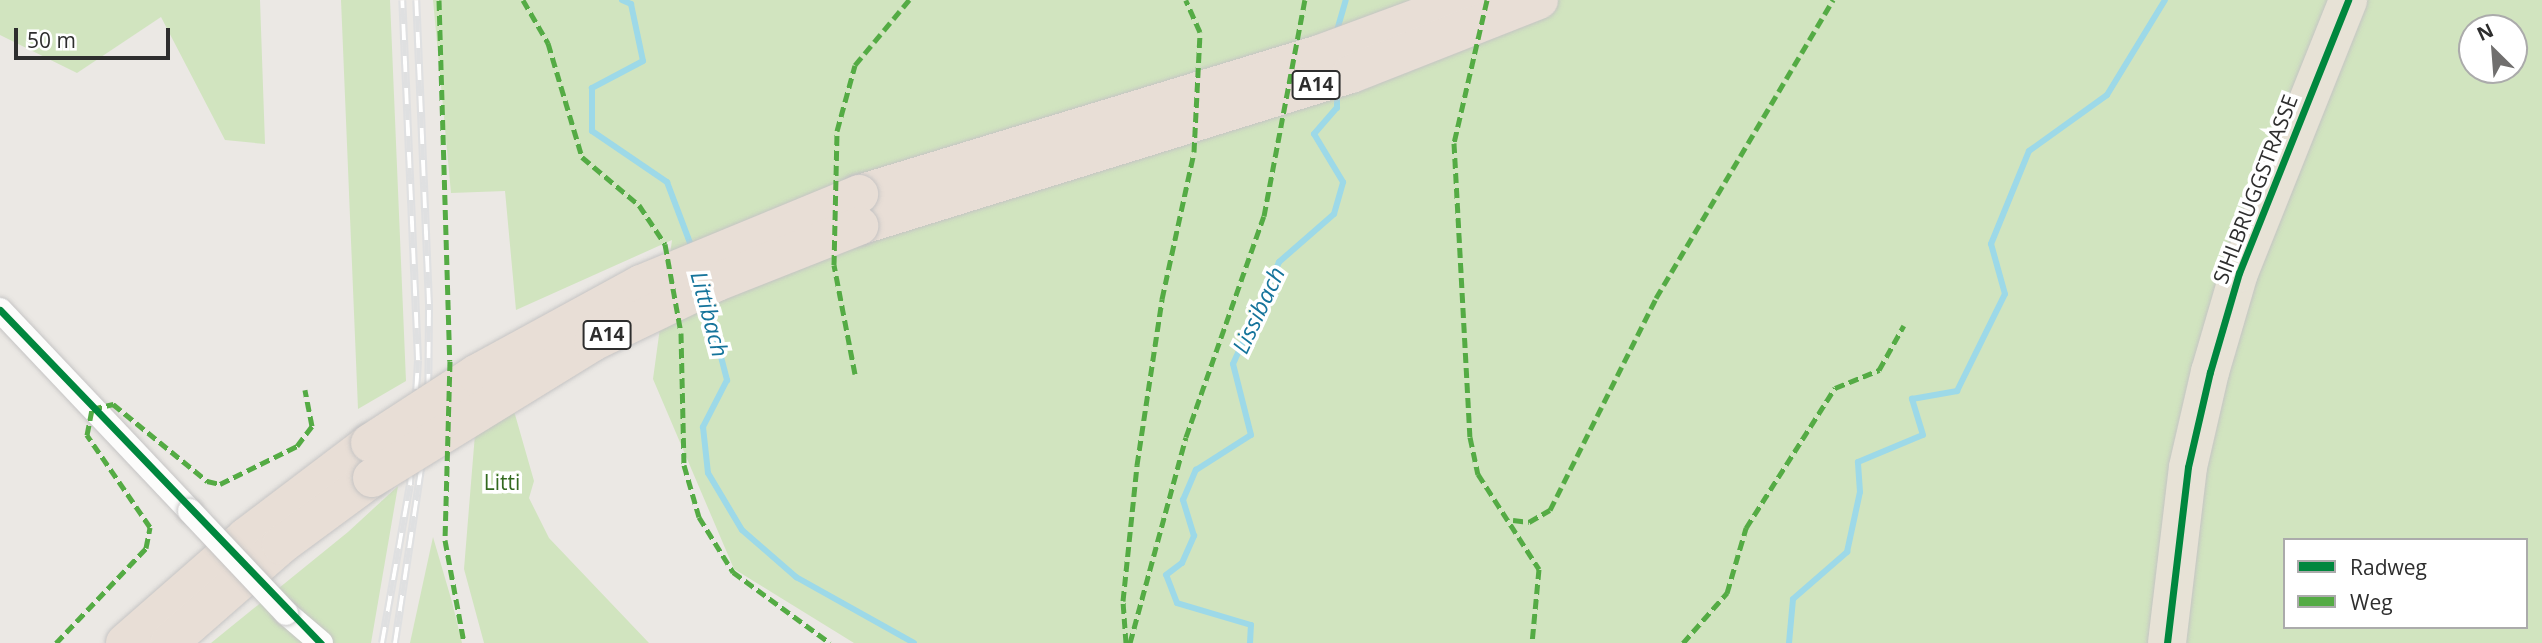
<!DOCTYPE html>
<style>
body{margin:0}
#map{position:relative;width:2542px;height:643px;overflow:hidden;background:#ebe8e4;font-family:"Open Sans",sans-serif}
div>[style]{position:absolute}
.green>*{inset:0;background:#d1e4bf}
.stream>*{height:6px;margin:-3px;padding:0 3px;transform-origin:3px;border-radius:3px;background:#9dd9e8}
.roads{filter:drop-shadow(0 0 2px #c5c4c4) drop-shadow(0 0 2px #c5c4c4)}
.street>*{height:24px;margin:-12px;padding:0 12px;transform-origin:12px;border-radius:12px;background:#fcfcfb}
.primary>*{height:38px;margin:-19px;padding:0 19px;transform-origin:19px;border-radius:19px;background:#e7e2d6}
.highway>*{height:38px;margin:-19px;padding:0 19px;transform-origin:19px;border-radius:19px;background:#e8ded6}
.rail>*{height:8px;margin-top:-4px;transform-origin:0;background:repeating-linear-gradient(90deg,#fff 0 16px,#dfe0e1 0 32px);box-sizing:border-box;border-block:2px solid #dfe0e1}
.bridges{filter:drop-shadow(0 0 2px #c5c4c4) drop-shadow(0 0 2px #c5c4c4)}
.street-bridge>*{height:24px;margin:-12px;padding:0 12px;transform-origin:12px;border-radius:12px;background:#fcfcfb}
.highway-bridge>*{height:38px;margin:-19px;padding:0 19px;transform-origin:19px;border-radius:19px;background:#e8ded6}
.quiet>*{height:5px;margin-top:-2.5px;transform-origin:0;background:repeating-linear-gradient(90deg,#54ab44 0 10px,transparent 0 15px)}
.cycleway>*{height:7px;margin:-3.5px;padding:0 3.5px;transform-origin:3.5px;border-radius:3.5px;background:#00873e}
span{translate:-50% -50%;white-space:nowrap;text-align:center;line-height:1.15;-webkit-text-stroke:7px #fff;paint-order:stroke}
.shield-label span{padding:2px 5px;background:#fff;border:2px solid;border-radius:5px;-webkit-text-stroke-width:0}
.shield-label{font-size:19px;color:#2e2e2e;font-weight:700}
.street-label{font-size:21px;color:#2e2e2e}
.park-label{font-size:21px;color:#33691f}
.water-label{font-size:23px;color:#15749b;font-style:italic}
.legend{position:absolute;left:2283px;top:538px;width:245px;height:91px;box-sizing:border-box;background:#fff;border:2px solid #ababab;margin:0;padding:9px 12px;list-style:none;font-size:21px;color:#2e2e2e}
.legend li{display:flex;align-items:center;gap:14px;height:35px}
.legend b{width:35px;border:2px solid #ababab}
.north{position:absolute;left:2458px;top:14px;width:70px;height:70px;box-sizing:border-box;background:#fff;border:2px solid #ababab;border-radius:50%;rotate:335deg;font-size:19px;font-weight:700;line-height:28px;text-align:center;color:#2e2e2e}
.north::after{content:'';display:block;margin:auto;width:24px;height:32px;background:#706f6e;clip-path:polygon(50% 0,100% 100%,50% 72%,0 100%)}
.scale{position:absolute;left:14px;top:28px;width:156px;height:32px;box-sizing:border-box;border:4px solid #2e2e2e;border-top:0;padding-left:9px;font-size:21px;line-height:24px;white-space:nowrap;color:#2e2e2e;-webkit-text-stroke:5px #fff;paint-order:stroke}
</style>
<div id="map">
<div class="green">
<div style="clip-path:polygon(0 0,260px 0,265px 144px,225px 140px,161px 17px,77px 73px,0 35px)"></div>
<div style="clip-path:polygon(341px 0,390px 0,406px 381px,358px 409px)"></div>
<div style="clip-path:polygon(evenodd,433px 0,2542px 0,2542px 643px,854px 643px,734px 569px,653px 379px,672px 240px,516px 310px,505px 191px,451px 193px,433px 0,2472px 28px,2514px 28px,2514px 70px,2472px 70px,2472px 28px,433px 0,2285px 540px,2526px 540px,2526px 627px,2285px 627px,2285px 540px)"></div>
<div style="clip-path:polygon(514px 411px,534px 481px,529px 498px,549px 538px,649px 643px,484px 643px,464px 569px,475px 434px)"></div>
<div style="clip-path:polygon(398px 486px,371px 643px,211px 643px,348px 532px)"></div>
<div style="clip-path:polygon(433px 537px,452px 602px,462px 643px,410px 643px)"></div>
</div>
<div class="stream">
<div style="left:622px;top:0;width:10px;rotate:24deg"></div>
<div style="left:631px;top:4px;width:58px;rotate:78.1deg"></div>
<div style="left:643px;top:61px;width:58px;rotate:152.1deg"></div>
<div style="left:592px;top:88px;width:43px;rotate:90deg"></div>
<div style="left:592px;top:131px;width:91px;rotate:34.2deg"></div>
<div style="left:667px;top:182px;width:71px;rotate:69.3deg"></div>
<div style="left:1336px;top:34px;width:35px;rotate:-74deg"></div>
<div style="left:707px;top:303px;width:80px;rotate:75.4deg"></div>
<div style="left:727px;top:380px;width:53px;rotate:117.1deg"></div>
<div style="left:703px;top:427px;width:46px;rotate:83.8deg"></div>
<div style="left:708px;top:473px;width:66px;rotate:59.2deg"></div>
<div style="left:742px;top:530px;width:72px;rotate:41deg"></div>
<div style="left:796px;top:577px;width:135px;rotate:29.2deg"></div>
<div style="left:1250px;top:643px;width:18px;rotate:-87deg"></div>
<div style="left:1251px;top:625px;width:77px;rotate:-163.4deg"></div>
<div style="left:1177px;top:603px;width:30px;rotate:-111deg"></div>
<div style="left:1166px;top:575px;width:20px;rotate:-37deg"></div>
<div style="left:1182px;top:563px;width:30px;rotate:-66deg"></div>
<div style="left:1194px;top:536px;width:38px;rotate:-107deg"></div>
<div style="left:1183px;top:500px;width:33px;rotate:-67deg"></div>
<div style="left:1196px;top:470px;width:65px;rotate:-32.5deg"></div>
<div style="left:1251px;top:435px;width:73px;rotate:-104.2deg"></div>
<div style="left:1233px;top:364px;width:112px;rotate:-65.7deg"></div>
<div style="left:1279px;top:262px;width:73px;rotate:-41.1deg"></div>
<div style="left:1334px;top:214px;width:33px;rotate:-74deg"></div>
<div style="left:1343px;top:182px;width:56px;rotate:-121.1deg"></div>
<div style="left:1314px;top:134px;width:35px;rotate:-49deg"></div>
<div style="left:1337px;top:108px;width:18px;rotate:-90deg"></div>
<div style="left:1789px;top:643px;width:44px;rotate:-84.8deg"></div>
<div style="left:1793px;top:599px;width:72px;rotate:-41deg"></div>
<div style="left:1847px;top:552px;width:61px;rotate:-77.8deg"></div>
<div style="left:1860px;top:492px;width:30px;rotate:-94deg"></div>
<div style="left:1858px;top:462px;width:70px;rotate:-22.6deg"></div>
<div style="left:1923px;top:435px;width:38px;rotate:-107deg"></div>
<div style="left:1912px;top:399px;width:46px;rotate:-10.1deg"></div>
<div style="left:1957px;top:391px;width:108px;rotate:-63.7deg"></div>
<div style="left:2005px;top:294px;width:52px;rotate:-105.6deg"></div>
<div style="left:1991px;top:244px;width:100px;rotate:-67.8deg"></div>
<div style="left:2029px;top:151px;width:96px;rotate:-35.7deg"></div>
<div style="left:2107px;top:95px;width:111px;rotate:-58.6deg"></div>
</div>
<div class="roads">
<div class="street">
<div style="left:0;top:310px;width:277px;rotate:46.6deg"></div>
<div style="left:286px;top:613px;width:46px;rotate:40.6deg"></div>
</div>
<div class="primary">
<div style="left:2167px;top:643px;width:177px;rotate:-83.2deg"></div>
<div style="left:2188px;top:467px;width:98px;rotate:-77deg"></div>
<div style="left:2210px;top:372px;width:103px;rotate:-73.7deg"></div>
<div style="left:2239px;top:273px;width:294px;rotate:-68.2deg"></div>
</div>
<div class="highway">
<div style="left:859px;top:194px;width:479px;rotate:-16.9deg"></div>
<div style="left:1317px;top:55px;width:159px;rotate:-20.3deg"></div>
<div style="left:859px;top:226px;width:515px;rotate:-17.17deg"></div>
<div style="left:1351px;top:74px;width:202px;rotate:-21.5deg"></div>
<div style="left:125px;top:643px;width:161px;rotate:-41.2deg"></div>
<div style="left:246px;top:537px;width:156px;rotate:-37.2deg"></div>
<div style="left:169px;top:643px;width:149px;rotate:-41.2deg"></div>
<div style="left:281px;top:545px;width:113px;rotate:-36.4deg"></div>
</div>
</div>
<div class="rail">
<div style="left:382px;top:643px;width:160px;rotate:-80deg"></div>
<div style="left:410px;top:485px;width:125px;rotate:-86.3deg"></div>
<div style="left:418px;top:360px;width:360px;rotate:-92.5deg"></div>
<div style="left:395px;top:643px;width:223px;rotate:-81.5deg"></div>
<div style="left:428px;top:422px;width:118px;rotate:-89.5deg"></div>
<div style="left:429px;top:304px;width:304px;rotate:-92.4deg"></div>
</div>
<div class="bridges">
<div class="street-bridge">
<div style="left:190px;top:511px;width:140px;rotate:46.7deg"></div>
</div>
<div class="highway-bridge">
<div style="left:370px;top:443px;width:126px;rotate:-33.1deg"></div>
<div style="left:476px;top:374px;width:188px;rotate:-28.6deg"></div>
<div style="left:641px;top:284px;width:236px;rotate:-22.4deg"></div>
<div style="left:372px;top:478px;width:259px;rotate:-31.6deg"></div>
<div style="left:593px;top:342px;width:138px;rotate:-25.8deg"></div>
<div style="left:717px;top:282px;width:153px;rotate:-21.5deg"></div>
</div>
</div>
<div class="quiet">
<div style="left:439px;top:0;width:361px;rotate:88.3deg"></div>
<div style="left:450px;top:361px;width:179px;rotate:91.6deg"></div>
<div style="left:445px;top:540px;width:105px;rotate:79.5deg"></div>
<div style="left:523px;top:0;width:50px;rotate:59.8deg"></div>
<div style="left:548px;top:43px;width:119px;rotate:73.4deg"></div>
<div style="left:582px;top:157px;width:75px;rotate:40.1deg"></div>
<div style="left:639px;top:205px;width:47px;rotate:56.3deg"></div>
<div style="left:665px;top:244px;width:90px;rotate:79.8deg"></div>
<div style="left:681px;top:333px;width:132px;rotate:88.7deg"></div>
<div style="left:684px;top:465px;width:54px;rotate:73.9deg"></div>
<div style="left:699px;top:517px;width:65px;rotate:58.3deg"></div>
<div style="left:733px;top:572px;width:120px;rotate:36.2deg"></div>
<div style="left:1487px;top:0;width:147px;rotate:103deg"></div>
<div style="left:1454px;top:143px;width:294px;rotate:86.9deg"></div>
<div style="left:1470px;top:437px;width:38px;rotate:78deg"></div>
<div style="left:1478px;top:474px;width:113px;rotate:57.3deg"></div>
<div style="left:1539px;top:569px;width:74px;rotate:95.4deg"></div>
<div style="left:855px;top:374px;width:111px;rotate:-100.9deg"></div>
<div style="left:834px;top:265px;width:134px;rotate:-88.7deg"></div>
<div style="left:837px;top:131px;width:68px;rotate:-74.7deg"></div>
<div style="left:855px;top:65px;width:85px;rotate:-50.3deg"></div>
<div style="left:1513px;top:520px;width:16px;rotate:7deg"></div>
<div style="left:1529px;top:522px;width:24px;rotate:-30deg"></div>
<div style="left:1550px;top:510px;width:237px;rotate:-63.4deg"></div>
<div style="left:1656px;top:298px;width:347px;rotate:-59.3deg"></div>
<div style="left:56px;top:643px;width:131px;rotate:-46.5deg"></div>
<div style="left:146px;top:548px;width:21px;rotate:-79deg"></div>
<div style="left:150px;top:527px;width:112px;rotate:-124.4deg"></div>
<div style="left:87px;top:435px;width:26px;rotate:-79deg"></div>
<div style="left:92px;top:409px;width:22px;rotate:-13deg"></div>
<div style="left:113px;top:404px;width:122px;rotate:39.3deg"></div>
<div style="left:207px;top:481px;width:13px;rotate:13deg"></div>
<div style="left:220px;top:484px;width:86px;rotate:-26.3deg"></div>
<div style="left:297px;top:446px;width:25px;rotate:-53deg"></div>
<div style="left:312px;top:426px;width:37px;rotate:-101deg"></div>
<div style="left:1126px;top:643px;width:42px;rotate:-94.1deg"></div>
<div style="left:1123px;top:601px;width:137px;rotate:-84.1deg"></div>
<div style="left:1137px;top:465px;width:168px;rotate:-81.4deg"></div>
<div style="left:1162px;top:299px;width:150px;rotate:-77.7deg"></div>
<div style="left:1194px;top:152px;width:120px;rotate:-87.1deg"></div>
<div style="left:1200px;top:32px;width:35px;rotate:-114deg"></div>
<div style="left:1130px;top:643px;width:213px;rotate:-74.8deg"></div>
<div style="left:1186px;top:437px;width:234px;rotate:-70.6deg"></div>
<div style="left:1264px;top:216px;width:220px;rotate:-79.3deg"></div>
<div style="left:1683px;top:643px;width:67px;rotate:-48.7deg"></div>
<div style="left:1727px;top:593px;width:68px;rotate:-73.7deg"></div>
<div style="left:1746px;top:528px;width:166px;rotate:-57.6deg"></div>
<div style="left:1835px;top:388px;width:48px;rotate:-22.2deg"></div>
<div style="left:1879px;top:370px;width:51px;rotate:-60.9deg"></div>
</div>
<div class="cycleway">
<div style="left:0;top:310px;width:463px;rotate:46.1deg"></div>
<div style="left:2167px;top:643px;width:177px;rotate:-83.2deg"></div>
<div style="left:2188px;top:467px;width:98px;rotate:-77deg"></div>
<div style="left:2210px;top:372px;width:103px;rotate:-73.7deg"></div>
<div style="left:2239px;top:273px;width:294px;rotate:-68.2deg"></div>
</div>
<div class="shield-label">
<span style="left:1316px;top:85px">A14</span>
<span style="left:607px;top:335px">A14</span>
</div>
<div class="street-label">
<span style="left:2255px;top:189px;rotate:-69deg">SIHLBRUGGSTRASSE</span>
</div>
<div class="park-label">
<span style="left:502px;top:482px">Litti</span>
</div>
<div class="water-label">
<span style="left:1258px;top:310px;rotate:-65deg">Lissibach</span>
<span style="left:710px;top:314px;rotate:75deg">Littibach</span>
</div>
<ul class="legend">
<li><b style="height:9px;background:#00873e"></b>Radweg</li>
<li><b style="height:9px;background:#54ab44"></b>Weg</li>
</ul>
<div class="north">N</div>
<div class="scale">50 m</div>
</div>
